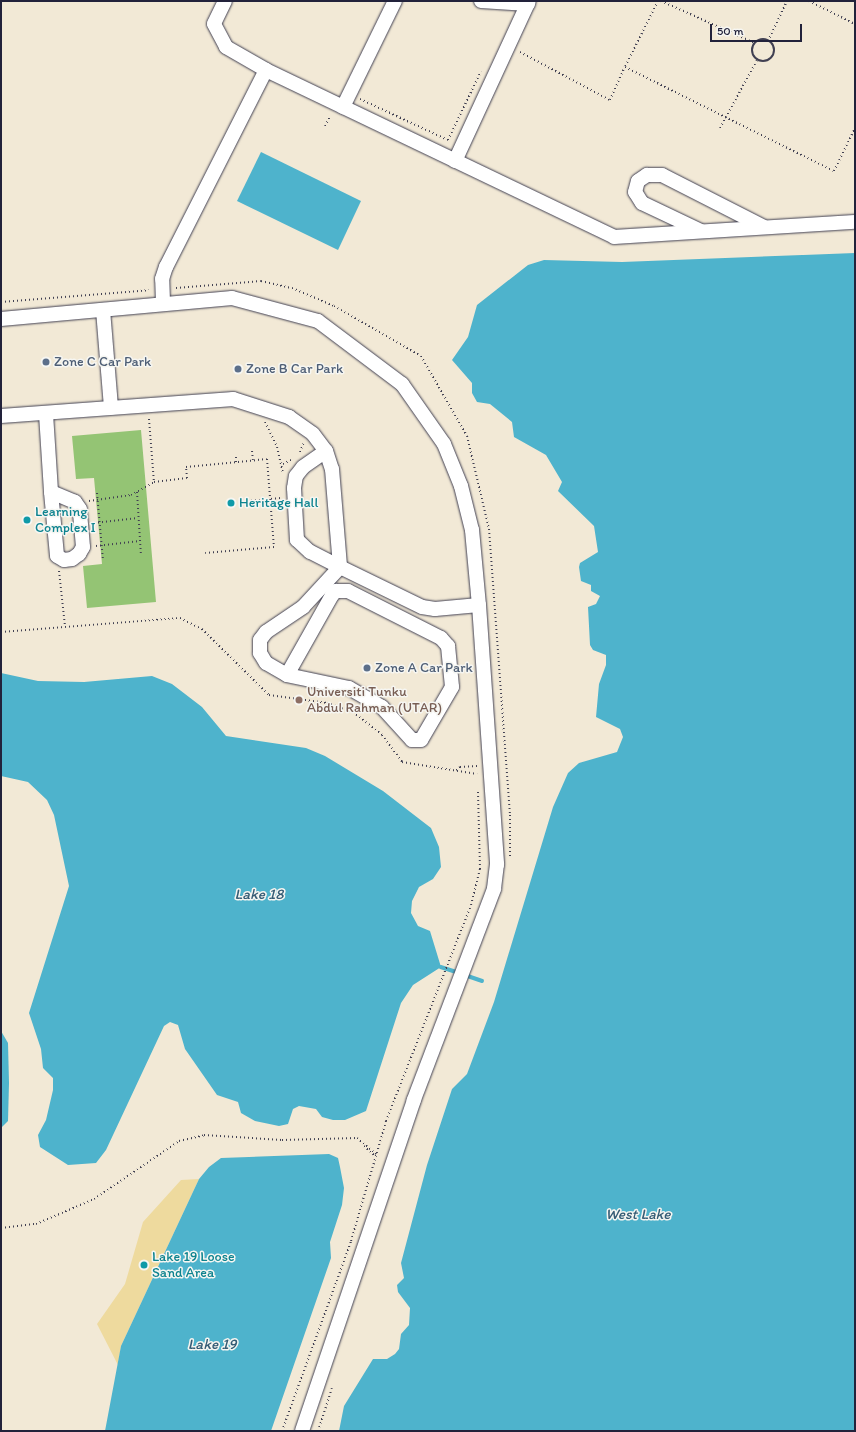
<!DOCTYPE html>
<style>
body{margin:0}
#map{position:relative;width:856px;height:1432px;overflow:hidden;background:#f2e9d6;font-family:Itim,sans-serif}
div>[style]{position:absolute}
.green>*{inset:0;background:#94c474}
.sand>*{inset:0;background:#eeda9e}
.water>*{inset:0;background:#4eb3cc}
.stream>*{height:3.5px;margin:-1.75px;padding:0 1.75px;transform-origin:1.75px;border-radius:1.75px;background:#4eb3cc}
.path>*{height:2px;margin-top:-1px;transform-origin:0;background:repeating-linear-gradient(90deg,#414052 0 1px,transparent 0 4px)}
.path>.ring{margin:-1px;padding:0;box-sizing:content-box;background:none;border:2px solid #414052;border-radius:50%}
.roads{filter:drop-shadow(0 0 1px #414052) drop-shadow(0 0 1px #414052)}
.minor>*{height:14px;margin:-7px;padding:0 7px;transform-origin:7px;border-radius:7px;background:#fff}
.dots>*{width:11px;height:11px;translate:-50% -50%;box-sizing:border-box;border:2px solid #f6f6f2;border-radius:50%}
span{translate:-50% -50%;white-space:nowrap;text-align:center;line-height:1.15;-webkit-text-stroke:3px #f6f6f2;paint-order:stroke}
.service-label{font-size:14px;color:#4e5e75}
.left{translate:0 -50%;text-align:left}
.culture-label{font-size:14px;color:#0d838f}
.education-label{font-size:14px;color:#785e54}
.water-label{font-size:15px;color:#345c75;font-style:italic}
.frame{position:absolute;inset:0;border:2px solid #22223b;pointer-events:none}
.scale{position:absolute;left:710px;top:24px;width:92px;height:18px;box-sizing:border-box;border:2px solid #22223b;border-top:0;padding-left:5px;font-size:12px;line-height:14px;white-space:nowrap;color:#22223b;-webkit-text-stroke:3px #f6f6f2;paint-order:stroke}
</style>
<div id="map">
<div class="green">
<div style="clip-path:polygon(141px 430px,156px 602px,87px 608px,83px 566px,102px 564px,94px 478px,76px 479px,72px 436px)"></div>
</div>
<div class="sand">
<div style="clip-path:polygon(199px 1179px,121px 1346px,118px 1365px,97px 1324px,125px 1284px,143px 1222px,181px 1180px)"></div>
</div>
<div class="water">
<div style="clip-path:polygon(261px 152px,361px 201px,338px 250px,237px 201px)"></div>
<div style="clip-path:polygon(855px 253px,855px 1431px,339px 1431px,344px 1406px,373px 1359px,387px 1359px,395px 1354px,399px 1349px,401px 1334px,409px 1325px,410px 1308px,398px 1292px,397px 1285px,404px 1278px,401px 1263px,427px 1165px,452px 1089px,467px 1074px,494px 1002px,553px 807px,568px 773px,579px 763px,617px 752px,623px 737px,620px 729px,596px 717px,599px 684px,606px 665px,606px 655px,593px 650px,590px 645px,588px 607px,596px 604px,600px 596px,591px 591px,591px 585px,581px 581px,579px 567px,580px 563px,598px 552px,594px 526px,558px 491px,562px 482px,546px 455px,514px 437px,512px 422px,490px 404px,477px 402px,472px 393px,472px 383px,452px 360px,468px 337px,477px 305px,528px 265px,544px 260px,622px 262px)"></div>
<div style="clip-path:polygon(1px 673px,38px 681px,84px 682px,152px 676px,172px 684px,202px 707px,226px 736px,306px 748px,325px 756px,383px 791px,431px 828px,439px 847px,441px 867px,433px 879px,419px 887px,412px 901px,411px 913px,418px 926px,430px 931px,441px 967px,413px 985px,401px 1003px,366px 1111px,345px 1120px,333px 1120px,322px 1117px,316px 1109px,299px 1106px,293px 1109px,288px 1124px,279px 1126px,255px 1121px,241px 1113px,238px 1102px,217px 1095px,185px 1049px,178px 1025px,170px 1022px,164px 1026px,106px 1150px,96px 1163px,68px 1165px,40px 1147px,38px 1135px,46px 1120px,53px 1090px,53px 1078px,43px 1068px,41px 1049px,29px 1013px,69px 886px,54px 815px,47px 800px,28px 782px,1px 776px)"></div>
<div style="clip-path:polygon(1px 1031px,8px 1043px,9px 1083px,8px 1121px,1px 1128px)"></div>
<div style="clip-path:polygon(329px 1154px,338px 1158px,340px 1167px,344px 1188px,342px 1205px,330px 1242px,331px 1258px,271px 1431px,105px 1431px,121px 1346px,199px 1179px,209px 1167px,221px 1158px)"></div>
</div>
<div class="stream">
<div style="left:441px;top:967px;width:19px;rotate:18deg"></div>
<div style="left:465px;top:975px;width:18px;rotate:19deg"></div>
</div>
<div class="path">
<div style="left:658px;top:1px;width:74px;rotate:116.6deg"></div>
<div style="left:625px;top:67px;width:233px;rotate:26.5deg"></div>
<div style="left:834px;top:171px;width:48px;rotate:-64deg"></div>
<div style="left:661px;top:1px;width:103px;rotate:24.1deg"></div>
<div style="left:809px;top:1px;width:51px;rotate:26.6deg"></div>
<div class="ring" style="left:752px;top:39px;width:20px;height:20px"></div>
<div style="left:768px;top:41px;width:44px;rotate:-64.6deg"></div>
<div style="left:520px;top:52px;width:102px;rotate:28.1deg"></div>
<div style="left:610px;top:100px;width:36px;rotate:-66deg"></div>
<div style="left:360px;top:99px;width:97px;rotate:25deg"></div>
<div style="left:448px;top:140px;width:76px;rotate:-64.4deg"></div>
<div style="left:325px;top:126px;width:11px;rotate:-63deg"></div>
<div style="left:720px;top:128px;width:77px;rotate:-61.4deg"></div>
<div style="left:176px;top:288px;width:85px;rotate:-4.7deg"></div>
<div style="left:261px;top:281px;width:32px;rotate:13deg"></div>
<div style="left:292px;top:288px;width:46px;rotate:23.2deg"></div>
<div style="left:334px;top:306px;width:100px;rotate:29.9deg"></div>
<div style="left:421px;top:356px;width:92px;rotate:60.1deg"></div>
<div style="left:467px;top:436px;width:96px;rotate:76.7deg"></div>
<div style="left:489px;top:529px;width:287px;rotate:85.8deg"></div>
<div style="left:510px;top:815px;width:41px;rotate:90deg"></div>
<div style="left:1px;top:302px;width:148px;rotate:-4.6deg"></div>
<div style="left:149px;top:419px;width:63px;rotate:85.5deg"></div>
<div style="left:154px;top:482px;width:33px;rotate:-7deg"></div>
<div style="left:187px;top:478px;width:11px;rotate:-95deg"></div>
<div style="left:186px;top:467px;width:81px;rotate:-5.6deg"></div>
<div style="left:267px;top:459px;width:88px;rotate:85.5deg"></div>
<div style="left:274px;top:547px;width:69px;rotate:175deg"></div>
<div style="left:265px;top:422px;width:28px;rotate:64deg"></div>
<div style="left:277px;top:447px;width:27px;rotate:77deg"></div>
<div style="left:252px;top:451px;width:9px;rotate:84deg"></div>
<div style="left:300px;top:452px;width:9px;rotate:-69deg"></div>
<div style="left:236px;top:457px;width:5px;rotate:90deg"></div>
<div style="left:283px;top:464px;width:9px;rotate:-27deg"></div>
<div style="left:137px;top:492px;width:63px;rotate:86.4deg"></div>
<div style="left:97px;top:493px;width:67px;rotate:84.9deg"></div>
<div style="left:89px;top:501px;width:42px;rotate:-8.1deg"></div>
<div style="left:131px;top:495px;width:26px;rotate:-29deg"></div>
<div style="left:247px;top:501px;width:34px;rotate:-5deg"></div>
<div style="left:94px;top:523px;width:44px;rotate:-6.5deg"></div>
<div style="left:96px;top:546px;width:44px;rotate:-6.5deg"></div>
<div style="left:59px;top:571px;width:55px;rotate:83.8deg"></div>
<div style="left:1px;top:632px;width:180px;rotate:-4.5deg"></div>
<div style="left:180px;top:618px;width:25px;rotate:27deg"></div>
<div style="left:202px;top:629px;width:94px;rotate:44.6deg"></div>
<div style="left:269px;top:695px;width:59px;rotate:7.9deg"></div>
<div style="left:327px;top:703px;width:28px;rotate:19deg"></div>
<div style="left:353px;top:712px;width:37px;rotate:38deg"></div>
<div style="left:382px;top:735px;width:34px;rotate:53deg"></div>
<div style="left:402px;top:762px;width:76px;rotate:9.1deg"></div>
<div style="left:456px;top:770px;width:5px;rotate:-37deg"></div>
<div style="left:460px;top:767px;width:17px;rotate:-3deg"></div>
<div style="left:364px;top:1146px;width:15px;rotate:42deg"></div>
<div style="left:1px;top:1228px;width:35px;rotate:-7deg"></div>
<div style="left:36px;top:1224px;width:63px;rotate:-23.3deg"></div>
<div style="left:94px;top:1199px;width:103px;rotate:-34.3deg"></div>
<div style="left:179px;top:1141px;width:26px;rotate:-13deg"></div>
<div style="left:204px;top:1135px;width:78px;rotate:3.7deg"></div>
<div style="left:282px;top:1140px;width:75px;rotate:-1.5deg"></div>
<div style="left:357px;top:1138px;width:25px;rotate:40deg"></div>
<div style="left:282px;top:1431px;width:202px;rotate:-70deg"></div>
<div style="left:351px;top:1241px;width:125px;rotate:-73.7deg"></div>
<div style="left:386px;top:1121px;width:232px;rotate:-68.5deg"></div>
<div style="left:471px;top:905px;width:37px;rotate:-76deg"></div>
<div style="left:480px;top:869px;width:77px;rotate:-91.5deg"></div>
<div style="left:318px;top:1431px;width:45px;rotate:-72deg"></div>
</div>
<div class="roads">
<div class="minor">
<div style="left:225px;top:1px;width:25px;rotate:116deg"></div>
<div style="left:214px;top:24px;width:26px;rotate:62deg"></div>
<div style="left:226px;top:47px;width:46px;rotate:29.9deg"></div>
<div style="left:266px;top:70px;width:386px;rotate:25.6deg"></div>
<div style="left:614px;top:237px;width:241px;rotate:-3.6deg"></div>
<div style="left:481px;top:1px;width:47px;rotate:3.7deg"></div>
<div style="left:343px;top:107px;width:118px;rotate:-63.9deg"></div>
<div style="left:455px;top:161px;width:176px;rotate:-65.2deg"></div>
<div style="left:701px;top:231px;width:65px;rotate:-154.6deg"></div>
<div style="left:642px;top:203px;width:13px;rotate:-122deg"></div>
<div style="left:635px;top:192px;width:11px;rotate:-75deg"></div>
<div style="left:638px;top:181px;width:11px;rotate:-34deg"></div>
<div style="left:647px;top:175px;width:15px"></div>
<div style="left:662px;top:175px;width:114px;rotate:27deg"></div>
<div style="left:163px;top:302px;width:23px;rotate:-92deg"></div>
<div style="left:162px;top:279px;width:13px;rotate:-72deg"></div>
<div style="left:166px;top:267px;width:221px;rotate:-63.1deg"></div>
<div style="left:103px;top:310px;width:98px;rotate:85.3deg"></div>
<div style="left:1px;top:319px;width:232px;rotate:-5.2deg"></div>
<div style="left:232px;top:298px;width:89px;rotate:15deg"></div>
<div style="left:318px;top:321px;width:105px;rotate:36.9deg"></div>
<div style="left:402px;top:384px;width:73px;rotate:55deg"></div>
<div style="left:444px;top:444px;width:45px;rotate:68deg"></div>
<div style="left:461px;top:486px;width:45px;rotate:76deg"></div>
<div style="left:472px;top:530px;width:75px;rotate:84.7deg"></div>
<div style="left:479px;top:605px;width:260px;rotate:86deg"></div>
<div style="left:497px;top:864px;width:25px;rotate:97deg"></div>
<div style="left:494px;top:889px;width:226px;rotate:110.8deg"></div>
<div style="left:414px;top:1100px;width:349px;rotate:108.7deg"></div>
<div style="left:46px;top:414px;width:78px;rotate:86.3deg"></div>
<div style="left:51px;top:492px;width:64px;rotate:84.6deg"></div>
<div style="left:57px;top:556px;width:8px;rotate:30deg"></div>
<div style="left:64px;top:560px;width:8px;rotate:-7deg"></div>
<div style="left:72px;top:559px;width:9px;rotate:-36deg"></div>
<div style="left:79px;top:554px;width:8px;rotate:-60deg"></div>
<div style="left:83px;top:547px;width:38px;rotate:-95deg"></div>
<div style="left:80px;top:509px;width:9px;rotate:-126deg"></div>
<div style="left:75px;top:502px;width:26px;rotate:-157deg"></div>
<div style="left:1px;top:416px;width:233px;rotate:-4.2deg"></div>
<div style="left:233px;top:399px;width:59px;rotate:17.8deg"></div>
<div style="left:289px;top:417px;width:29px;rotate:35deg"></div>
<div style="left:313px;top:434px;width:21px;rotate:53deg"></div>
<div style="left:326px;top:451px;width:19px;rotate:72deg"></div>
<div style="left:332px;top:469px;width:98px;rotate:85.3deg"></div>
<div style="left:340px;top:567px;width:91px;rotate:26deg"></div>
<div style="left:422px;top:607px;width:13px;rotate:9deg"></div>
<div style="left:435px;top:609px;width:44px;rotate:-5.2deg"></div>
<div style="left:287px;top:675px;width:92px;rotate:-60.6deg"></div>
<div style="left:332px;top:595px;width:6px;rotate:-45deg"></div>
<div style="left:336px;top:591px;width:12px"></div>
<div style="left:348px;top:591px;width:104px;rotate:26.8deg"></div>
<div style="left:441px;top:638px;width:11px;rotate:49deg"></div>
<div style="left:448px;top:646px;width:41px;rotate:84.4deg"></div>
<div style="left:452px;top:687px;width:61px;rotate:120.3deg"></div>
<div style="left:421px;top:740px;width:9px;rotate:180deg"></div>
<div style="left:412px;top:740px;width:45px;rotate:-132.3deg"></div>
<div style="left:382px;top:707px;width:38px;rotate:-150deg"></div>
<div style="left:349px;top:688px;width:63px;rotate:-168.2deg"></div>
<div style="left:287px;top:675px;width:24px;rotate:-150deg"></div>
<div style="left:266px;top:663px;width:12px;rotate:-121deg"></div>
<div style="left:260px;top:653px;width:13px;rotate:-90deg"></div>
<div style="left:260px;top:640px;width:10px;rotate:-53deg"></div>
<div style="left:266px;top:632px;width:45px;rotate:-34deg"></div>
<div style="left:303px;top:607px;width:54px;rotate:-47.2deg"></div>
<div style="left:340px;top:567px;width:34px;rotate:-153deg"></div>
<div style="left:310px;top:552px;width:18px;rotate:-137deg"></div>
<div style="left:297px;top:540px;width:52px;rotate:-93.3deg"></div>
<div style="left:294px;top:488px;width:12px;rotate:-81deg"></div>
<div style="left:296px;top:476px;width:11px;rotate:-52deg"></div>
<div style="left:303px;top:467px;width:28px;rotate:-35deg"></div>
</div>
</div>
<div class="dots">
<div style="left:46px;top:362px;background:#5c6f8a"></div>
<div style="left:238px;top:369px;background:#5c6f8a"></div>
<div style="left:231px;top:503px;background:#0f9aa8"></div>
<div style="left:27px;top:520px;background:#0f9aa8"></div>
<div style="left:367px;top:668px;background:#5c6f8a"></div>
<div style="left:299px;top:700px;background:#8d6e63"></div>
<div style="left:144px;top:1265px;background:#0f9aa8"></div>
</div>
<div class="service-label">
<span class="left" style="left:54px;top:362px">Zone C Car Park</span>
<span class="left" style="left:246px;top:369px">Zone B Car Park</span>
<span class="left" style="left:375px;top:668px">Zone A Car Park</span>
</div>
<div class="culture-label">
<span class="left" style="left:239px;top:503px">Heritage Hall</span>
<span class="left" style="left:35px;top:520px">Learning<br>Complex I</span>
<span class="left" style="left:152px;top:1265px">Lake 19 Loose<br>Sand Area</span>
</div>
<div class="education-label">
<span class="left" style="left:307px;top:700px">Universiti Tunku<br>Abdul Rahman (UTAR)</span>
</div>
<div class="water-label">
<span style="left:259px;top:895px">Lake 18</span>
<span style="left:638px;top:1215px">West Lake</span>
<span style="left:212px;top:1345px">Lake 19</span>
</div>
<div class="frame"></div>
<div class="scale">50 m</div>
</div>
